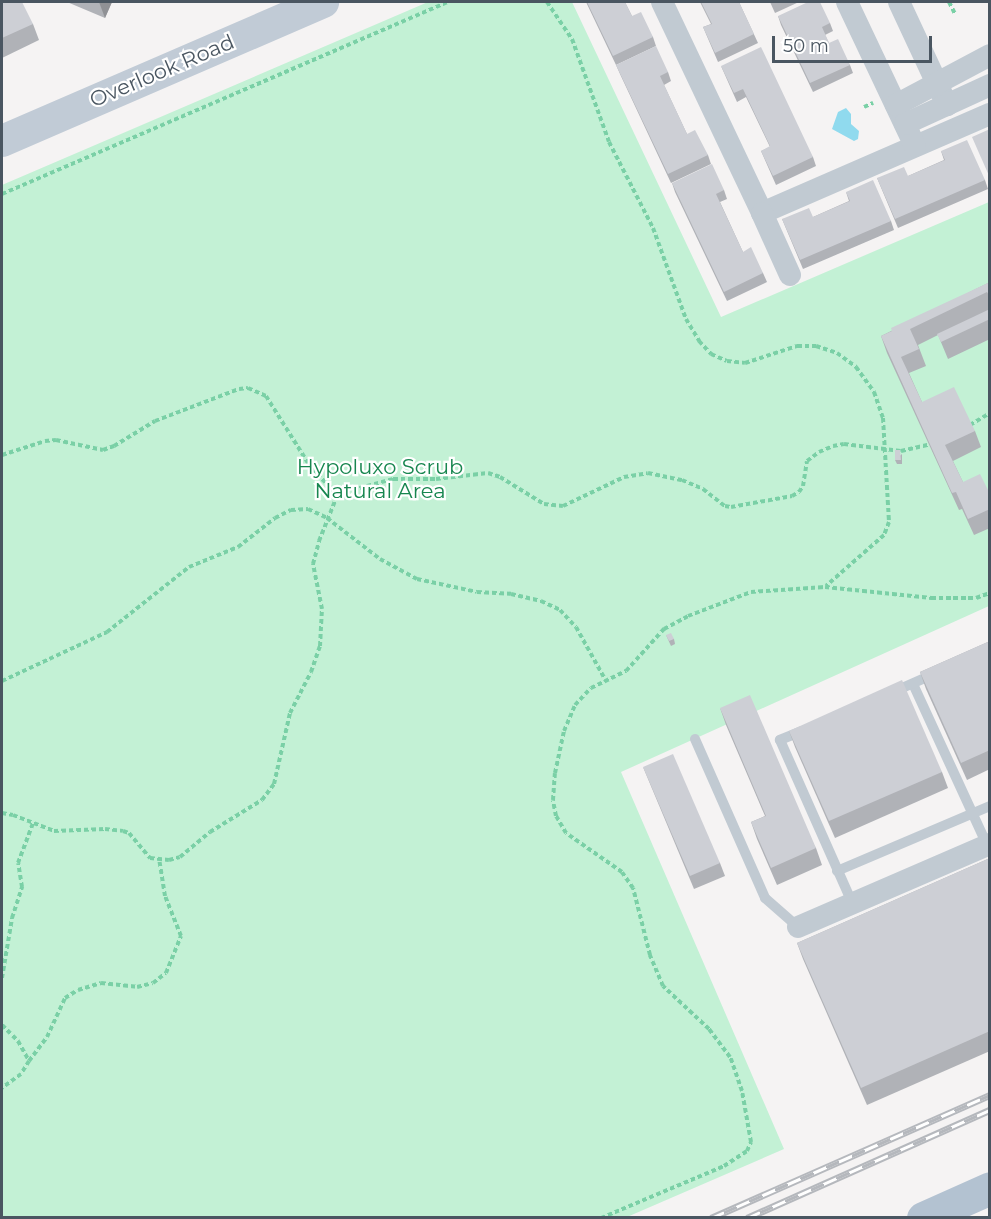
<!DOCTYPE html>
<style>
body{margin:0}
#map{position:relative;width:991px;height:1219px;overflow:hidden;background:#f5f3f3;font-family:Montserrat,sans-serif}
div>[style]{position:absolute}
.green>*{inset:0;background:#c3f1d5}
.water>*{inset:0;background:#90daee}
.path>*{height:4px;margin-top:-2px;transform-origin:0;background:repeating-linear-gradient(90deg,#7ad0a6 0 4.5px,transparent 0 7.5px)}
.lane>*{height:10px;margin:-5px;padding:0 5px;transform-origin:5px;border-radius:5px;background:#c1cad2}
.street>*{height:22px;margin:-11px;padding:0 11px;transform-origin:11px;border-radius:11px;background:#c1cad2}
.secondary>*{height:32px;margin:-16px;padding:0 16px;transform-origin:16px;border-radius:16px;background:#c1cbd6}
.primary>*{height:33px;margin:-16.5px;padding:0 16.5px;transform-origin:16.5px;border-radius:16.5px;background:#b3c2d1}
.rail>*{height:7px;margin-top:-3.5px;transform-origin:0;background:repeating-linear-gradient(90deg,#fff 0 14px,#b5b8bd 0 28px);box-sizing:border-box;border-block:2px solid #b5b8bd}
.wall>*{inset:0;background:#b0b2b7}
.shaded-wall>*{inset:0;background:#909195}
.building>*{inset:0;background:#cdcfd5}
span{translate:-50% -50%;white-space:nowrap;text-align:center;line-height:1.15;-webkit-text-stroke:4.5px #fff;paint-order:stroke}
.street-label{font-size:21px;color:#4a5661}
.park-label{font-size:21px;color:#17864f}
.frame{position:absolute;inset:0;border:3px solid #4a5661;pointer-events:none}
.scale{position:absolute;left:772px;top:36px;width:160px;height:27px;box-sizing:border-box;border:3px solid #4a5661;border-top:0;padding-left:8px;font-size:18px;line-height:21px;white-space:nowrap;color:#4a5661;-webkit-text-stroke:4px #fff;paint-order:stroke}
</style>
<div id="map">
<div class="green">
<div style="clip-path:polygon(428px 2px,572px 2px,721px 317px,989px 202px,989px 606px,621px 772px,784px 1149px,627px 1217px,2px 1217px,2px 185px)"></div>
</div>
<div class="water">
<div style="clip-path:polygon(846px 108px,851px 114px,851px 124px,859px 131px,858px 139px,854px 141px,832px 129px,838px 112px)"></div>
</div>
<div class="path">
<div style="left:547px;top:2px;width:45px;rotate:56deg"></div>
<div style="left:572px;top:39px;width:109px;rotate:70.2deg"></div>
<div style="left:609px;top:142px;width:97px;rotate:62.9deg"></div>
<div style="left:653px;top:228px;width:97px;rotate:70.1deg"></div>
<div style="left:686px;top:319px;width:26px;rotate:59deg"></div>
<div style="left:699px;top:341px;width:18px;rotate:47deg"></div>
<div style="left:711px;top:354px;width:17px;rotate:24deg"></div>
<div style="left:727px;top:361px;width:18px;rotate:6deg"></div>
<div style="left:745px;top:363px;width:55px;rotate:-18.1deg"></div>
<div style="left:797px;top:346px;width:19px"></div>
<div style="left:816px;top:346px;width:22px;rotate:18deg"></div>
<div style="left:837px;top:353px;width:24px;rotate:36deg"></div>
<div style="left:856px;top:367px;width:31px;rotate:54deg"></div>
<div style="left:874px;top:392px;width:28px;rotate:71deg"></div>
<div style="left:883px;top:418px;width:104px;rotate:86.7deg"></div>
<div style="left:889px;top:522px;width:14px;rotate:111deg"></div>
<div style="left:884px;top:535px;width:77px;rotate:138.7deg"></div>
<div style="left:949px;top:2px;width:13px;rotate:63deg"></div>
<div style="left:864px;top:107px;width:10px;rotate:-24deg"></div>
<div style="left:2px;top:194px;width:486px;rotate:-23.3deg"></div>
<div style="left:970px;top:425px;width:23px;rotate:-31deg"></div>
<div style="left:2px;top:455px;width:45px;rotate:-18deg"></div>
<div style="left:45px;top:441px;width:11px;rotate:-5deg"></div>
<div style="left:56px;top:440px;width:48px;rotate:12deg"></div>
<div style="left:103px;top:450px;width:12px;rotate:-20deg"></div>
<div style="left:114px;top:446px;width:48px;rotate:-31.4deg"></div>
<div style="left:155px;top:421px;width:90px;rotate:-20.9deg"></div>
<div style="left:239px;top:389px;width:9px;rotate:-6deg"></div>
<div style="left:248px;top:388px;width:20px;rotate:24deg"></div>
<div style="left:266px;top:396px;width:79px;rotate:57.9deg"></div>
<div style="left:308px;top:463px;width:21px;rotate:49deg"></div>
<div style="left:322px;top:479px;width:13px;rotate:45deg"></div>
<div style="left:331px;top:488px;width:15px;rotate:16deg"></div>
<div style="left:345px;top:492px;width:50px;rotate:-15.2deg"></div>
<div style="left:393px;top:479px;width:43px"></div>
<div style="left:436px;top:479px;width:52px;rotate:-6.6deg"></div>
<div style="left:488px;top:473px;width:13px;rotate:18deg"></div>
<div style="left:500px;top:477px;width:52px;rotate:31.5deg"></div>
<div style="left:544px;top:504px;width:19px;rotate:6deg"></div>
<div style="left:563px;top:506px;width:68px;rotate:-25.4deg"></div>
<div style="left:624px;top:477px;width:24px;rotate:-9deg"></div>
<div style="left:648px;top:473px;width:35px;rotate:12deg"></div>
<div style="left:682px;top:480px;width:23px;rotate:23deg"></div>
<div style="left:703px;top:489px;width:28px;rotate:38deg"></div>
<div style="left:725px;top:506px;width:6px;rotate:9deg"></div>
<div style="left:731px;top:507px;width:62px;rotate:-10.2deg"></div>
<div style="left:792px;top:496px;width:8px;rotate:-30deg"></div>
<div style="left:799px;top:492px;width:7px;rotate:-56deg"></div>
<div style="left:803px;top:486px;width:25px;rotate:-81deg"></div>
<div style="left:807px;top:461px;width:15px;rotate:-37deg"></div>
<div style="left:819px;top:452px;width:15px;rotate:-23deg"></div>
<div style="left:833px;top:446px;width:11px;rotate:-10deg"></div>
<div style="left:844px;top:444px;width:57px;rotate:7deg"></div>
<div style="left:901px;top:451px;width:28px;rotate:-13deg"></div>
<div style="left:2px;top:681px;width:116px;rotate:-25deg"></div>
<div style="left:107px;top:632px;width:105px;rotate:-38.4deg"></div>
<div style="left:189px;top:567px;width:53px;rotate:-22.2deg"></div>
<div style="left:238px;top:547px;width:47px;rotate:-38.1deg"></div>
<div style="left:275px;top:518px;width:18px;rotate:-27deg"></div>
<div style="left:291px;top:510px;width:17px;rotate:-3deg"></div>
<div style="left:308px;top:509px;width:21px;rotate:25deg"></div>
<div style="left:327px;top:518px;width:67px;rotate:37.7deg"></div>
<div style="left:380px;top:559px;width:42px;rotate:28.4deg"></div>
<div style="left:417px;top:579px;width:61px;rotate:12.2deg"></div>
<div style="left:477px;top:592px;width:34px;rotate:3deg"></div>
<div style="left:511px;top:594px;width:31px;rotate:13deg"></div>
<div style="left:541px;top:601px;width:21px;rotate:25deg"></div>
<div style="left:560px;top:610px;width:23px;rotate:47deg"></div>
<div style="left:576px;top:627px;width:62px;rotate:60.9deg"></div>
<div style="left:2px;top:813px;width:11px;rotate:10deg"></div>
<div style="left:13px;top:815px;width:44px;rotate:21.3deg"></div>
<div style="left:54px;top:831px;width:51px;rotate:-2.2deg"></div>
<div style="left:105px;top:829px;width:18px;rotate:6deg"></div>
<div style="left:123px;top:831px;width:6px;rotate:18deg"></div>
<div style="left:129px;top:833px;width:33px;rotate:50deg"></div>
<div style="left:150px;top:858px;width:19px;rotate:6deg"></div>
<div style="left:169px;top:860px;width:11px;rotate:-15deg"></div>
<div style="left:180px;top:857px;width:39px;rotate:-40deg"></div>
<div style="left:210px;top:832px;width:61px;rotate:-31.6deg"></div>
<div style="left:262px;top:800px;width:20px;rotate:-53deg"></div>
<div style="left:274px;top:784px;width:73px;rotate:-77.3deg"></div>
<div style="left:290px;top:713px;width:46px;rotate:-62.9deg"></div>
<div style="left:311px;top:672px;width:28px;rotate:-71deg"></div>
<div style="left:320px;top:646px;width:37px;rotate:-87deg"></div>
<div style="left:322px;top:609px;width:46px;rotate:-101.3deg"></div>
<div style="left:313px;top:564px;width:24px;rotate:-75deg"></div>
<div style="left:319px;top:541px;width:54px;rotate:-68.2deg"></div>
<div style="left:2px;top:978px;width:61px;rotate:-80.5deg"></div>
<div style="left:12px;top:918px;width:33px;rotate:-72deg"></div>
<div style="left:22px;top:887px;width:24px;rotate:-99deg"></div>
<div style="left:18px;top:863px;width:43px;rotate:-69.4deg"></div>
<div style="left:2px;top:1025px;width:23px;rotate:45deg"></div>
<div style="left:18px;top:1041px;width:23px;rotate:61deg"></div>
<div style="left:29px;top:1061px;width:15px;rotate:122deg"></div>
<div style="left:21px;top:1074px;width:24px;rotate:144deg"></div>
<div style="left:29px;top:1061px;width:30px;rotate:-53deg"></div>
<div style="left:47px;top:1037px;width:43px;rotate:-65.2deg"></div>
<div style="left:65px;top:998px;width:15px;rotate:-32deg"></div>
<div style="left:78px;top:990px;width:24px;rotate:-17deg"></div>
<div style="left:101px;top:983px;width:36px;rotate:6deg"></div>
<div style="left:137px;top:987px;width:16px;rotate:-14deg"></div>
<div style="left:153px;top:983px;width:16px;rotate:-38deg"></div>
<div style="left:166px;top:973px;width:40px;rotate:-68deg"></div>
<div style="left:181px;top:936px;width:43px;rotate:-111.8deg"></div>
<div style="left:165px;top:896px;width:36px;rotate:-99deg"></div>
<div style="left:601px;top:1218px;width:134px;rotate:-22.9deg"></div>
<div style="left:724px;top:1166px;width:27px;rotate:-33deg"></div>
<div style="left:747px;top:1151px;width:10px;rotate:-66deg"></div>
<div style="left:751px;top:1142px;width:52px;rotate:-100deg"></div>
<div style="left:742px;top:1091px;width:36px;rotate:-109deg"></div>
<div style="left:730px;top:1057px;width:35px;rotate:-127deg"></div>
<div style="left:709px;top:1029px;width:63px;rotate:-136.9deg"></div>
<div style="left:663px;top:986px;width:34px;rotate:-113deg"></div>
<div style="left:650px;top:955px;width:69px;rotate:-104.2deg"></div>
<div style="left:633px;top:888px;width:19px;rotate:-125deg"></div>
<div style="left:622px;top:872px;width:68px;rotate:-145.1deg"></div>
<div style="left:566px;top:833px;width:20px;rotate:-120deg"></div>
<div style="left:556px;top:816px;width:16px;rotate:-101deg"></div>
<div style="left:553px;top:800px;width:27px;rotate:-86deg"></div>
<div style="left:555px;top:773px;width:43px;rotate:-77.9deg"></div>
<div style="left:564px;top:731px;width:28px;rotate:-67deg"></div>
<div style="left:575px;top:705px;width:23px;rotate:-47deg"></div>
<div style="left:591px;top:688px;width:39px;rotate:-26deg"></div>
<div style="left:626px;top:671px;width:57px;rotate:-47.9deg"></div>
<div style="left:664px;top:629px;width:27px;rotate:-28deg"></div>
<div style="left:688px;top:616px;width:67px;rotate:-20.9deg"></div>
<div style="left:751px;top:592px;width:74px;rotate:-3.9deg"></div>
<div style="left:825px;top:587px;width:107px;rotate:5.9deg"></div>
<div style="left:931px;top:598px;width:45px"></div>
<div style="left:976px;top:598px;width:15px;rotate:-20deg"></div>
</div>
<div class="lane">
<div style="left:913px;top:684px;width:177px;rotate:65.3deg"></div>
<div style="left:893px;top:692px;width:45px;rotate:-23.7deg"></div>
<div style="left:802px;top:731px;width:24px;rotate:158deg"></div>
<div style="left:780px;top:740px;width:180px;rotate:66.1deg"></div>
<div style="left:695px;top:739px;width:174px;rotate:66.2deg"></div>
<div style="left:765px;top:898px;width:44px;rotate:41.3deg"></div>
<div style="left:837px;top:871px;width:166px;rotate:-23deg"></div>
</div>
<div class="street">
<div style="left:662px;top:2px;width:233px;rotate:64.6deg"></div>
<div style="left:762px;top:213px;width:249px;rotate:-23.5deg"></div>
<div style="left:847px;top:2px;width:159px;rotate:64.7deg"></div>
<div style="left:899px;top:2px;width:114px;rotate:65deg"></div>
<div style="left:896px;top:105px;width:106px;rotate:-28deg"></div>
<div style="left:905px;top:124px;width:94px;rotate:-24.6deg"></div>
<div style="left:762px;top:213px;width:68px;rotate:65.7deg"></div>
<div style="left:798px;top:927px;width:209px;rotate:-23.4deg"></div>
</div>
<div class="secondary">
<div style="left:2px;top:141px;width:350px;rotate:-23.4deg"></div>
</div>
<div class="primary">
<div style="left:923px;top:1218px;width:73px;rotate:-24.1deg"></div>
</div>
<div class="rail">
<div style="left:711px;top:1218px;width:305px;rotate:-23.8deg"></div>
<div style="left:747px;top:1218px;width:266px;rotate:-24deg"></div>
</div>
<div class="wall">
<div style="clip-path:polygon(2px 2px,33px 24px,39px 40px,2px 58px)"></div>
<div style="clip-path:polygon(67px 2px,112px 2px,105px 18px)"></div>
<div style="clip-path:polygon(586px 2px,625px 2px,632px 16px,653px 37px,656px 46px,616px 65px)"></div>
<div style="clip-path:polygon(700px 2px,739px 2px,758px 43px,718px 62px,703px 27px,711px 24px)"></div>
<div style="clip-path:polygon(770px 2px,799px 2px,775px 13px)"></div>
<div style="clip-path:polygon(778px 16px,830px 23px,833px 31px,825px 35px,829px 43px,850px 65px,853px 73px,813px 92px,781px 25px)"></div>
<div style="clip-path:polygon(616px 65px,668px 72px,671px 81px,664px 85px,687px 134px,708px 155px,711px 164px,671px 183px,620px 74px)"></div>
<div style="clip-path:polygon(721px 66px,813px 157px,816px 166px,776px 185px,761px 151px,770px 147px,746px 97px,737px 102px)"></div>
<div style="clip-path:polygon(941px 151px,985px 180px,988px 189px,898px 228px,877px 178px,908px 176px,944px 160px)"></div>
<div style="clip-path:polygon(672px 183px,724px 190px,727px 199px,720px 202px,743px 252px,763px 273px,767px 282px,727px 301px,675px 192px)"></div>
<div style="clip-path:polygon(846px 192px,891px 221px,894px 230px,803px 269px,782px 219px,813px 217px,849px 201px)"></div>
<div style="clip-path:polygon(990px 282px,990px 339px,948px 359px,938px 335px,918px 345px,926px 366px,909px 373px,922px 402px,975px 431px,981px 447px,953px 461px,963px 482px,990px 494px,990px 528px,974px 535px,962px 509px,959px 510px,887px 353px,881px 336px)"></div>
<div style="clip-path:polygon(902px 454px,902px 464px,897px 464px,895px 460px)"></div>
<div style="clip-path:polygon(666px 635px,674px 639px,675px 644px,671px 646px)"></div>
<div style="clip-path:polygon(990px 641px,990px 769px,967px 780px,926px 689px,920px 672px)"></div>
<div style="clip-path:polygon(720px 708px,816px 848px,822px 865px,777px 885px,757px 839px,751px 822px,765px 816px,726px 725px)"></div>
<div style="clip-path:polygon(789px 731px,942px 772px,948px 788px,835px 838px,795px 747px)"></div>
<div style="clip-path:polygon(643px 767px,720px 863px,725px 876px,694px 889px)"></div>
<div style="clip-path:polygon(990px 858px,990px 1051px,867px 1105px,803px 959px,797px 943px)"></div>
</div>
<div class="shaded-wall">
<div style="clip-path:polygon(99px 2px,112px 2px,105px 18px)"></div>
</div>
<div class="building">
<div style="clip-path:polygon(2px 2px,22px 2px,33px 24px,2px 38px)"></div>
<div style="clip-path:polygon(587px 2px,625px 2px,632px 16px,641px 12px,653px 37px,613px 56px)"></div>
<div style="clip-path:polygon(701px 2px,739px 2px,754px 34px,715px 53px,703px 27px,712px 24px)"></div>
<div style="clip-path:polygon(808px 2px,820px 2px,830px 23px,822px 27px,829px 43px,838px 39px,850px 65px,810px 83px,778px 16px)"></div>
<div style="clip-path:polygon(656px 46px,668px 72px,660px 76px,687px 134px,695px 130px,708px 155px,668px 174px,616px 65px)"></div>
<div style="clip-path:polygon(761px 47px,813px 157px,773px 176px,761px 151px,770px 146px,743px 89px,734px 93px,721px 66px)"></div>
<div style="clip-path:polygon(990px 129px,990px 178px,972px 137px)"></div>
<div style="clip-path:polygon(967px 140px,985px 180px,895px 219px,877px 178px,904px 167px,908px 176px,945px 160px,941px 151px)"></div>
<div style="clip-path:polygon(712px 164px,724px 190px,716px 194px,743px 252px,751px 247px,763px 273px,724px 292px,672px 183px)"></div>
<div style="clip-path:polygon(873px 180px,891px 221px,800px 260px,782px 219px,809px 208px,813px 217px,850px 201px,846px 192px)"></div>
<div style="clip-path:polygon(990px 282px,990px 297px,987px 292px,910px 329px,919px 349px,901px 357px,922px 402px,954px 387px,975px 431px,945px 445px,963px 482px,980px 474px,990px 494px,990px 509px,968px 519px,956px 492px,952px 493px,881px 336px,892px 331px,891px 328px)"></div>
<div style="clip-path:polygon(990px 309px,990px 319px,941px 342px,937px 334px)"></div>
<div style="clip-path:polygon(895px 450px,900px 450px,901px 460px,895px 460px)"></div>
<div style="clip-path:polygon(671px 633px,674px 639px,669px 641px,666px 635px)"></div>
<div style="clip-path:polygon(990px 641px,990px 750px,961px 763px,920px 672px)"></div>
<div style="clip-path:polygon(902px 680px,942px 772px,829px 821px,789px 731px)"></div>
<div style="clip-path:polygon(750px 695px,816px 848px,771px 868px,751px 822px,766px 816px,720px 708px)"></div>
<div style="clip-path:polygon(673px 754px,720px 863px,690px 876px,643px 767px)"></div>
<div style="clip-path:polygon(990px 858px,990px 1031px,861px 1088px,797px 943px)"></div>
</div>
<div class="street-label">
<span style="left:162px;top:71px;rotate:-23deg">Overlook Road</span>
</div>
<div class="park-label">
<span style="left:380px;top:479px">Hypoluxo Scrub<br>Natural Area</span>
</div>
<div class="frame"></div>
<div class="scale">50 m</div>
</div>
